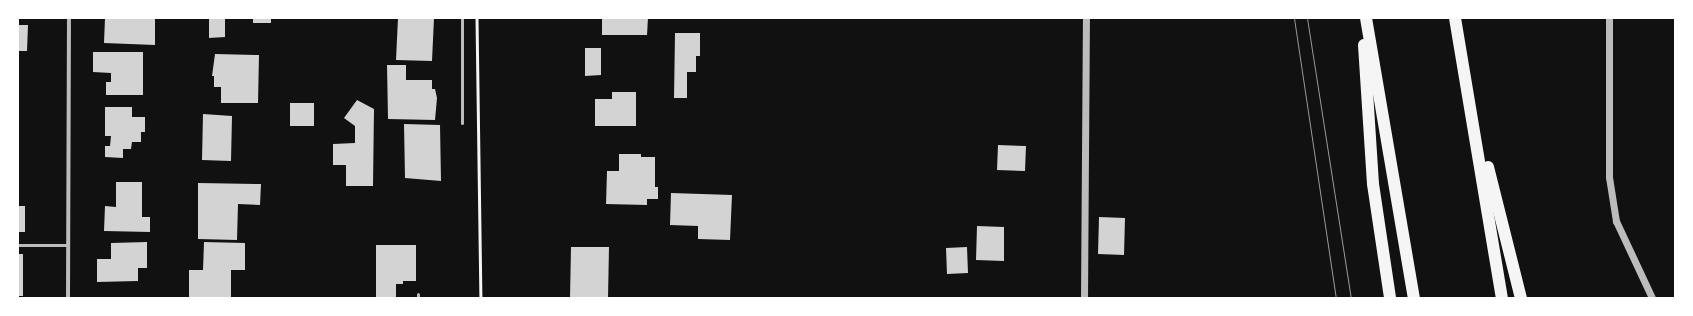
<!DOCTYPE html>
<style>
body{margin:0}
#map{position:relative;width:1693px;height:316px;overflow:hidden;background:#111;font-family:Bitter,serif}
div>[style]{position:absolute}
.building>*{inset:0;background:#d3d3d3}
.path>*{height:2.5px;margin:-1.25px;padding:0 1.25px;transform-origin:1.25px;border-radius:1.25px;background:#f5f5f5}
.service>*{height:3px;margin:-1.5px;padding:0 1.5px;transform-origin:1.5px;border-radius:1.5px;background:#bcbcbc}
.minor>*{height:4px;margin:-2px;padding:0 2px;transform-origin:2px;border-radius:2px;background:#bcbcbc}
.tertiary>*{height:7px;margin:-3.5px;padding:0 3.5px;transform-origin:3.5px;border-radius:3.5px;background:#bcbcbc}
.motorway>*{height:12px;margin:-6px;padding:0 6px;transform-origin:6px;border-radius:6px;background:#f5f5f5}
.tram>*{height:1px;margin:-0.5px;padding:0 0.5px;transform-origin:0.5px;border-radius:0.5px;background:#9a9a9a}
span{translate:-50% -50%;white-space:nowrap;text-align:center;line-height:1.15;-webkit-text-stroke:3px #fff;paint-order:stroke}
.frame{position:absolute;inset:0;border:19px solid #fff;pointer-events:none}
</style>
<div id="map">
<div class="building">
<div style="clip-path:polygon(105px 18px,155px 18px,155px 45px,104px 43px)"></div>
<div style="clip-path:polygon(209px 18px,225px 18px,225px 37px,209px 38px)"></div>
<div style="clip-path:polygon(253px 18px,271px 18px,271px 23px,253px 23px)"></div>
<div style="clip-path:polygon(398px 18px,434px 18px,432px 61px,396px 60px)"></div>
<div style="clip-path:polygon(602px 18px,648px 18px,647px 35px,602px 35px)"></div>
<div style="clip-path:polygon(18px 25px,28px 25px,27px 51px,18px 51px)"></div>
<div style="clip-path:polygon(675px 33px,700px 33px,700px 56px,696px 56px,696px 72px,687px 72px,687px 98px,674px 98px)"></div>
<div style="clip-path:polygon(585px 48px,601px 48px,601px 75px,585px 76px)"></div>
<div style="clip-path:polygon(93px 52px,143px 52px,143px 95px,106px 95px,106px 82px,111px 82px,111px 73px,93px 72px)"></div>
<div style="clip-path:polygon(215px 54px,259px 55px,258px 103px,221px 103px,221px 87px,214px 87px,214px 76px,212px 76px)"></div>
<div style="clip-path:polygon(387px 65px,406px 65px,406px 80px,432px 80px,432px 89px,435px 89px,437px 98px,435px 120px,388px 119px)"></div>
<div style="clip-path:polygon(612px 92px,636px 92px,636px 126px,595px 126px,595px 99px,612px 99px)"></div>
<div style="clip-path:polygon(357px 100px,374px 109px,373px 186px,346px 186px,346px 165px,333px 165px,333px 144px,355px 143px,355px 126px,344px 118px)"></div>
<div style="clip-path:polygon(290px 103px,314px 103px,314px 126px,290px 126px)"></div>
<div style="clip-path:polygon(105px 107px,132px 107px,132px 117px,145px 117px,145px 132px,141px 132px,141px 142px,132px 142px,131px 149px,123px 149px,123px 158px,105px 157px,105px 146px,110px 146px,111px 136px,105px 136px)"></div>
<div style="clip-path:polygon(203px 114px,232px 116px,231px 161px,202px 160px)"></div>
<div style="clip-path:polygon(404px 124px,440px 125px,441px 181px,405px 178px)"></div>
<div style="clip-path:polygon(998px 145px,1026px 146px,1025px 171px,997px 170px)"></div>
<div style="clip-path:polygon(619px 154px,641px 154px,641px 157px,655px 157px,655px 187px,658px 187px,658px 199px,647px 199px,647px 205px,606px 204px,607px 171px,619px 171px)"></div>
<div style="clip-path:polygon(116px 182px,142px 182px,142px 217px,150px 217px,150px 232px,104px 231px,105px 206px,116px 207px)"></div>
<div style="clip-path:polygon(198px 183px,261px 184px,260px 205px,238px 204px,237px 240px,198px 239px)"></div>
<div style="clip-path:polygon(671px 193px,732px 195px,730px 240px,698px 239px,698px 226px,670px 225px)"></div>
<div style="clip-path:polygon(18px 206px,25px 206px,25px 232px,18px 232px)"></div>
<div style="clip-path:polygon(1099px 217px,1125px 218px,1124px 255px,1098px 254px)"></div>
<div style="clip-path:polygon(977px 226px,1004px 227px,1004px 261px,976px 260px)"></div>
<div style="clip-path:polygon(147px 242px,147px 268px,138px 268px,138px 281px,97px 282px,97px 259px,111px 259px,111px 243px)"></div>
<div style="clip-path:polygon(204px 242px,245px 243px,245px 270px,231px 270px,231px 298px,189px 297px,189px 270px,203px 270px)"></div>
<div style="clip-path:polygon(376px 245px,416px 245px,416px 281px,403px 281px,403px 284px,396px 284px,396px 298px,376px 298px)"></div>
<div style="clip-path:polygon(571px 247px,609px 247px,608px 298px,570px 298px)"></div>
<div style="clip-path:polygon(967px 247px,968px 273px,947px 274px,946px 248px)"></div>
<div style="clip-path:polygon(18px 254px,23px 254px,23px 296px,18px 296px)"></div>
</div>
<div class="path">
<div style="left:477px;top:18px;width:280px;rotate:89.2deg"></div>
</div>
<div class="service">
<div style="left:462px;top:123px;width:105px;rotate:-90deg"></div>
<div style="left:18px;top:245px;width:50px"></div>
<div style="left:418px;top:294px;width:4px;rotate:90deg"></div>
</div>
<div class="minor">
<div style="left:68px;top:298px;width:280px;rotate:-89.8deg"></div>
</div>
<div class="tertiary">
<div style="left:1609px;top:18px;width:159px;rotate:90deg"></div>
<div style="left:1609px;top:177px;width:45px;rotate:81deg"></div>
<div style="left:1616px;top:221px;width:85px;rotate:64.9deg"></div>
<div style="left:1084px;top:298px;width:280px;rotate:-89.6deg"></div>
</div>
<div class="motorway">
<div style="left:1366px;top:18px;width:284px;rotate:80.3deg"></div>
<div style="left:1455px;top:18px;width:284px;rotate:80.5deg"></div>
<div style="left:1364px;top:45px;width:139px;rotate:86.3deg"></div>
<div style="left:1373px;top:184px;width:115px;rotate:81.5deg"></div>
<div style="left:1488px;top:167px;width:135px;rotate:75.9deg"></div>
</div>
<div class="tram">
<div style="left:1294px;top:18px;width:283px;rotate:81.5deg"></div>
<div style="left:1307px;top:18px;width:283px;rotate:81.1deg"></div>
</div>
<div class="frame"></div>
</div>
